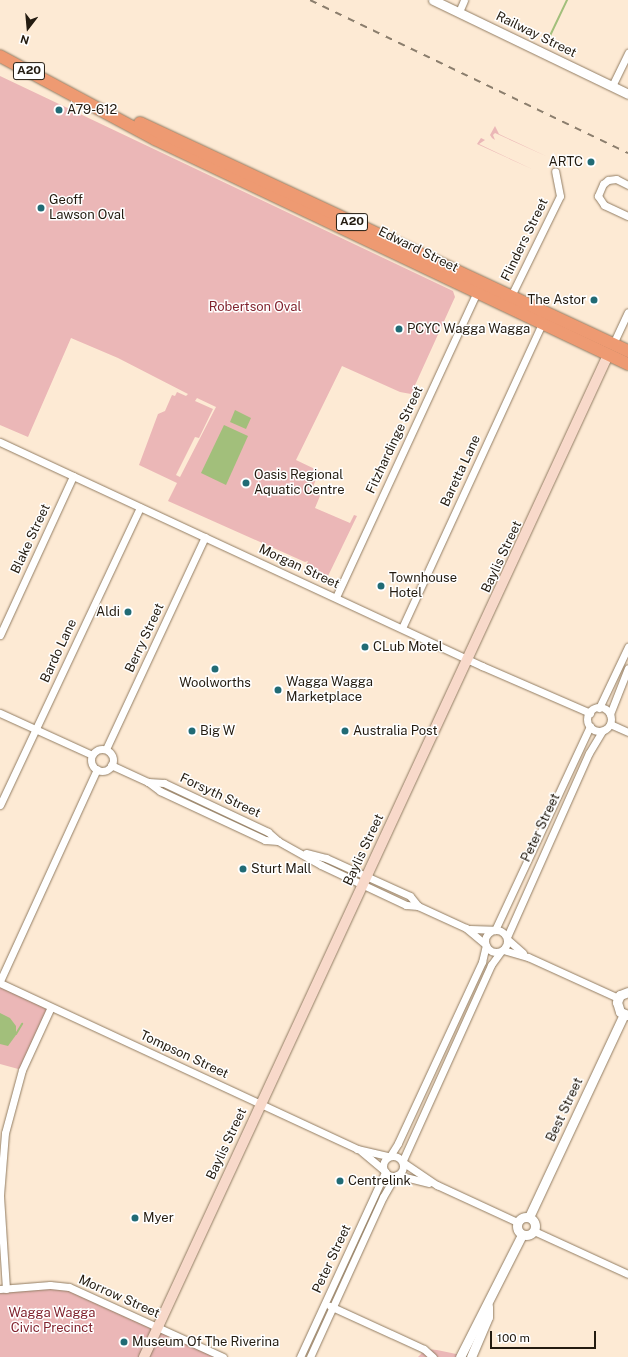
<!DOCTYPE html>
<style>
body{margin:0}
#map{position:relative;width:628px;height:1357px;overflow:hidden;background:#fdead4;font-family:"Public Sans",sans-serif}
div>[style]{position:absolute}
.green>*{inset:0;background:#ebb7b7}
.water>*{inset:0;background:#a2bf7b}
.stream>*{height:2px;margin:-1px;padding:0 1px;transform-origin:1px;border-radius:1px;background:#a2bf7b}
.roads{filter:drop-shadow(0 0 1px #927d63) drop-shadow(0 0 1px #927d63)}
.minor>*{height:7px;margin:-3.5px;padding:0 3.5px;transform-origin:3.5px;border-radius:3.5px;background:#fff}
.minor>.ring{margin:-3.5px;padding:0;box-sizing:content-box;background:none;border:7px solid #fff;border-radius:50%}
.tertiary>*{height:9px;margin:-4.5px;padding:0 4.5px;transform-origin:4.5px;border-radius:4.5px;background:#fff}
.tertiary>.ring{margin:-4.5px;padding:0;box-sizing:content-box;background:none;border:9px solid #fff;border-radius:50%}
.secondary>*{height:10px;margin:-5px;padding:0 5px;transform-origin:5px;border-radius:5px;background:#f8d9ca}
.trunk>*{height:12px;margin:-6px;padding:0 6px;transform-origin:6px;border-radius:6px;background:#ee9a72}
.rail>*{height:2px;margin-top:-1px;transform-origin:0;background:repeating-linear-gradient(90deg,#8b7e6d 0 7px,transparent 0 14px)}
.dots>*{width:11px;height:11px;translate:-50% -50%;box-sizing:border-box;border:2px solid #fff;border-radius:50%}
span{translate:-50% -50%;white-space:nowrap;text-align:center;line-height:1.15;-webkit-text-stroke:3px #fff;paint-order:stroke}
.shield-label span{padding:1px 3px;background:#fff;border:1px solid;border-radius:3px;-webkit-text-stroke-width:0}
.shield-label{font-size:12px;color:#231b10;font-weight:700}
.street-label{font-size:13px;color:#231b10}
.poi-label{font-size:13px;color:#231b10}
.left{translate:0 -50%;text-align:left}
.right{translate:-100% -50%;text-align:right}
.park-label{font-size:13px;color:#81242f}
.north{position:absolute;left:8px;top:8px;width:40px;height:40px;-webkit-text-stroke:3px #fff;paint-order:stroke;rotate:196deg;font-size:11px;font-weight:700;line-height:16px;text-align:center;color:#231b10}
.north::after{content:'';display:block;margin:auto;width:14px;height:18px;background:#231b10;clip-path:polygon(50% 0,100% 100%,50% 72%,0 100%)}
.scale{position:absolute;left:490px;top:1331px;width:106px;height:18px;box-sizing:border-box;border:2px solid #231b10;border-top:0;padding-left:5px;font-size:12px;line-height:14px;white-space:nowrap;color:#231b10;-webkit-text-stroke:3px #fff;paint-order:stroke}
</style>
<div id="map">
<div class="green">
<div style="clip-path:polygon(evenodd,0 76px,453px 291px,455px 297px,411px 394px,400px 392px,342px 366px,296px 460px,319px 471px,313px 487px,322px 491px,315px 508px,350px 523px,354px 515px,357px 516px,328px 576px,306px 566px,308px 561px,305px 562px,168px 501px,177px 483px,139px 465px,158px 414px,165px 411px,172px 395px,175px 396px,177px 392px,186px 396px,188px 394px,118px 358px,71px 338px,28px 437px,0 425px,0 76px,197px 398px,216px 407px,180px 477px,176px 475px,195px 437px,199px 438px,213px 409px,195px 401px,197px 398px)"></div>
<div style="clip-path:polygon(495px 126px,499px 134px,548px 157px,495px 133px,493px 135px,495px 140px,492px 138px,490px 135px)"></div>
<div style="clip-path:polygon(481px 138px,485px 140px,479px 144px,534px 170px,477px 144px)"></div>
<div style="clip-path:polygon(0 983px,51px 1007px,22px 1070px,0 1064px)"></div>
<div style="clip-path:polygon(60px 1285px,223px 1357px,0 1357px,0 1289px)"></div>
<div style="clip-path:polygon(426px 1349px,437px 1350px,461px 1355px,459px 1357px,418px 1357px)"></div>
</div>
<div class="water">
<div style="clip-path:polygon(235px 410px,251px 418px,246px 429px,230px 422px)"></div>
<div style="clip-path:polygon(224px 425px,248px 436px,226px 485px,201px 473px)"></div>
<div style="clip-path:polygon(0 1013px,10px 1018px,16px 1026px,16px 1035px,8px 1046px,0 1044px)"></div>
</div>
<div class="stream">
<div style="left:547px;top:42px;width:47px;rotate:-64.5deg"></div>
<div style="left:16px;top:1034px;width:12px;rotate:-59deg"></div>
</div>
<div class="roads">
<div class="minor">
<div style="left:459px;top:12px;width:13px;rotate:-67deg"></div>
<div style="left:612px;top:86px;width:37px;rotate:-64deg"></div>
<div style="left:628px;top:185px;width:13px;rotate:-153deg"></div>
<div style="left:616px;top:179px;width:8px;rotate:173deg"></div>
<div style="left:608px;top:180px;width:6px;rotate:141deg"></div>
<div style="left:603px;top:184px;width:13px;rotate:113deg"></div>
<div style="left:598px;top:196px;width:11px;rotate:56deg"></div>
<div style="left:604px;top:205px;width:26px;rotate:25deg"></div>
<div style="left:511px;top:296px;width:111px;rotate:-63.9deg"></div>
<div style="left:560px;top:196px;width:25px;rotate:-101deg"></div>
<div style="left:613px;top:344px;width:35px;rotate:-65deg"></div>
<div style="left:0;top:442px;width:532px;rotate:24.93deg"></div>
<div style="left:482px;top:666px;width:118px;rotate:23.5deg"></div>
<div style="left:336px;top:597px;width:334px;rotate:-65.2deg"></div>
<div style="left:402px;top:628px;width:335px;rotate:-65.3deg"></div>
<div style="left:0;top:635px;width:175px;rotate:-65.3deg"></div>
<div class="ring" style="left:587px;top:707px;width:17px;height:17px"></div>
<div style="left:599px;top:708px;width:68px;rotate:-64.6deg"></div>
<div style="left:0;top:713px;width:101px;rotate:24.5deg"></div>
<div style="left:610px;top:714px;width:49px;rotate:-68.6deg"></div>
<div style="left:610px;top:724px;width:20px;rotate:24deg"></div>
<div class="ring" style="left:91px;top:749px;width:15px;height:15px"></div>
<div style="left:106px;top:749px;width:234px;rotate:-65deg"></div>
<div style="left:111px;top:765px;width:41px;rotate:24.7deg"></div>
<div style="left:148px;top:782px;width:15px;rotate:37deg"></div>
<div style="left:160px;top:791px;width:116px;rotate:25deg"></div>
<div style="left:265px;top:840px;width:13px;rotate:4deg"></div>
<div style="left:148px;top:782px;width:16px;rotate:4deg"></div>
<div style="left:164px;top:783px;width:115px;rotate:25.2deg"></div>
<div style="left:268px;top:832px;width:13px;rotate:42deg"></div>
<div style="left:278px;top:841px;width:49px;rotate:29.2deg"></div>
<div style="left:321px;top:865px;width:94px;rotate:25.2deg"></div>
<div style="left:406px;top:905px;width:12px;rotate:5deg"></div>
<div style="left:418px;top:906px;width:53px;rotate:24.6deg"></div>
<div style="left:466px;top:928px;width:25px;rotate:40deg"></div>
<div style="left:0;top:805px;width:329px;rotate:-64.8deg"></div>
<div style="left:306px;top:853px;width:21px;rotate:14deg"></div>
<div style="left:326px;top:858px;width:92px;rotate:24.3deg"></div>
<div style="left:410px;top:896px;width:13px;rotate:51deg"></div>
<div style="left:470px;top:929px;width:23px;rotate:2deg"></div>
<div class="ring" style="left:485px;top:930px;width:15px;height:15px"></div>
<div style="left:495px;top:930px;width:225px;rotate:-65deg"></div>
<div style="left:507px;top:937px;width:201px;rotate:-66deg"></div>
<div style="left:589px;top:753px;width:26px;rotate:-59deg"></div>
<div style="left:507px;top:939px;width:21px;rotate:41deg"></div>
<div style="left:503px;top:950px;width:26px;rotate:16deg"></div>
<div style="left:528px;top:957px;width:99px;rotate:24.5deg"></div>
<div style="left:0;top:981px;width:233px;rotate:-65.4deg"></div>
<div style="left:0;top:983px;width:394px;rotate:24.9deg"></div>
<div style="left:357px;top:1149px;width:32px;rotate:13deg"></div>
<div style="left:361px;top:1151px;width:30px;rotate:40deg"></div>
<div class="ring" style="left:383px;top:1156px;width:13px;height:13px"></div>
<div style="left:390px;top:1156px;width:15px;rotate:-58deg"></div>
<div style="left:398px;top:1143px;width:200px;rotate:-65.1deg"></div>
<div style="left:482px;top:962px;width:17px;rotate:-77deg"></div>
<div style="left:403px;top:1160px;width:214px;rotate:-65.7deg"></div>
<div style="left:491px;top:965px;width:17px;rotate:-54deg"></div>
<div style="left:404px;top:1163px;width:40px;rotate:34deg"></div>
<div style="left:437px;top:1185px;width:88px;rotate:24.8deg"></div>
<div style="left:397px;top:1175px;width:33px;rotate:14deg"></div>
<div style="left:534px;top:1231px;width:103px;rotate:24.6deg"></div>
<div style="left:0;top:1289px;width:50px;rotate:-4.6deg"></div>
<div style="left:50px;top:1285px;width:19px;rotate:6deg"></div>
<div style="left:69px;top:1287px;width:169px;rotate:24.4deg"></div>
<div style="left:6px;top:1289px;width:94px;rotate:-93.7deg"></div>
<div style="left:0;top:1195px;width:62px;rotate:-85.4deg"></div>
<div style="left:5px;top:1133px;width:65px;rotate:-74.9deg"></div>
<div style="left:22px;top:1070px;width:69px;rotate:-65.3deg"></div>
<div style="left:330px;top:1306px;width:103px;rotate:24.6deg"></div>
<div style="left:424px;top:1349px;width:12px;rotate:42deg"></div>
<div style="left:300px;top:1357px;width:204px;rotate:-65.3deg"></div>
<div style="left:310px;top:1357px;width:176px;rotate:-65.5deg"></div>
<div style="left:383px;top:1197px;width:24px;rotate:-60deg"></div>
</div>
<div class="tertiary">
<div style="left:433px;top:0;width:216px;rotate:25.7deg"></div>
<div style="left:628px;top:992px;width:9px;rotate:159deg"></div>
<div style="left:620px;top:995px;width:8px;rotate:113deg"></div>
<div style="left:617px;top:1002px;width:10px;rotate:73deg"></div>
<div style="left:620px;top:1012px;width:9px;rotate:21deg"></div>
<div class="ring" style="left:517px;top:1217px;width:9px;height:9px"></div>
<div style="left:529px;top:1217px;width:224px;rotate:-64.9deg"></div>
<div style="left:460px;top:1357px;width:137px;rotate:-63.1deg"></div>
<div style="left:471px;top:1357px;width:43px;rotate:-67deg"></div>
<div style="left:488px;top:1317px;width:11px;rotate:-90deg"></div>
</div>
<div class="secondary">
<div style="left:144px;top:1357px;width:1104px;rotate:-65.15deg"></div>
</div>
<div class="trunk">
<div style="left:0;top:56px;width:176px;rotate:28.2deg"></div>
<div style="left:155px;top:139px;width:524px;rotate:25.44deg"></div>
<div style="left:140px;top:123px;width:539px;rotate:25.04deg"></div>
</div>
</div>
<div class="rail">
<div style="left:310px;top:0;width:353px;rotate:25.7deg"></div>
</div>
<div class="dots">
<div style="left:59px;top:110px;background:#216b75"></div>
<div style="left:591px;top:162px;background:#216b75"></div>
<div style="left:41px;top:208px;background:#216b75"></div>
<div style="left:594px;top:300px;background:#216b75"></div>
<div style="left:399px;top:329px;background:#216b75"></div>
<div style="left:246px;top:483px;background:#216b75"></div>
<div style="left:381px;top:586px;background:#216b75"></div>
<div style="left:128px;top:612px;background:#216b75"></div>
<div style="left:365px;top:647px;background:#216b75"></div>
<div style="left:215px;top:669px;background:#216b75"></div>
<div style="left:278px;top:690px;background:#216b75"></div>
<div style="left:192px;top:731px;background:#216b75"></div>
<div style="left:345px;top:731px;background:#216b75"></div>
<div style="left:243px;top:869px;background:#216b75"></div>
<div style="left:340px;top:1181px;background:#216b75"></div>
<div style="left:135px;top:1218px;background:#216b75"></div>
<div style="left:124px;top:1342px;background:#216b75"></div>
</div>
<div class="shield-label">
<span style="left:29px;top:71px">A20</span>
<span style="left:352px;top:222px">A20</span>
</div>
<div class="street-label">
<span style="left:536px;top:35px;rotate:26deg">Railway Street</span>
<span style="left:525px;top:240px;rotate:-64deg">Flinders Street</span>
<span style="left:418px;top:250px;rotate:26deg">Edward Street</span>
<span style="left:395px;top:440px;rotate:-65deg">Fitzhardinge Street</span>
<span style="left:461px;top:471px;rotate:-65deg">Baretta Lane</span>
<span style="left:31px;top:539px;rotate:-65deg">Blake Street</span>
<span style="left:502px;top:557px;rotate:-65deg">Baylis Street</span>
<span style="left:299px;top:567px;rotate:25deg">Morgan Street</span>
<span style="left:145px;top:638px;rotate:-65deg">Berry Street</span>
<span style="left:59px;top:651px;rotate:-65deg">Bardo Lane</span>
<span style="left:220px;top:796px;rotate:25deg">Forsyth Street</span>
<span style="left:541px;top:828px;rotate:-65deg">Peter Street</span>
<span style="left:364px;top:850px;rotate:-65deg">Baylis Street</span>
<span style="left:184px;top:1055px;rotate:25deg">Tompson Street</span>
<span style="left:565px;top:1110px;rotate:-65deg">Best Street</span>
<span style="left:227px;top:1144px;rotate:-65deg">Baylis Street</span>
<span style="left:332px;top:1259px;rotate:-65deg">Peter Street</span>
<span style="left:119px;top:1297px;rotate:24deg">Morrow Street</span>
</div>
<div class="poi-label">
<span class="left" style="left:67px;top:110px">A79-612</span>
<span class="right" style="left:583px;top:162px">ARTC</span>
<span class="left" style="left:49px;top:208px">Geoff<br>Lawson Oval</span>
<span class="right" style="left:586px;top:300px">The Astor</span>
<span class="left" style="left:407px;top:329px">PCYC Wagga Wagga</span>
<span class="left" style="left:254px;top:483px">Oasis Regional<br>Aquatic Centre</span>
<span class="left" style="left:389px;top:586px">Townhouse<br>Hotel</span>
<span class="right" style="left:120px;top:612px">Aldi</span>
<span class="left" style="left:373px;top:647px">CLub Motel</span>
<span style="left:215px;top:683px">Woolworths</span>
<span class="left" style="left:286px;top:690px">Wagga Wagga<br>Marketplace</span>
<span class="left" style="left:200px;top:731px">Big W</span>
<span class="left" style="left:353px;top:731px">Australia Post</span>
<span class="left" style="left:251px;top:869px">Sturt Mall</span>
<span class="left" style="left:348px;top:1181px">Centrelink</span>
<span class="left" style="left:143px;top:1218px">Myer</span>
<span class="left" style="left:132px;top:1342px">Museum Of The Riverina</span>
</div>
<div class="park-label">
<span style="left:255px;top:307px">Robertson Oval</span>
<span style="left:52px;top:1321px">Wagga Wagga<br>Civic Precinct</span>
</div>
<div class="north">N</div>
<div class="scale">100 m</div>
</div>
